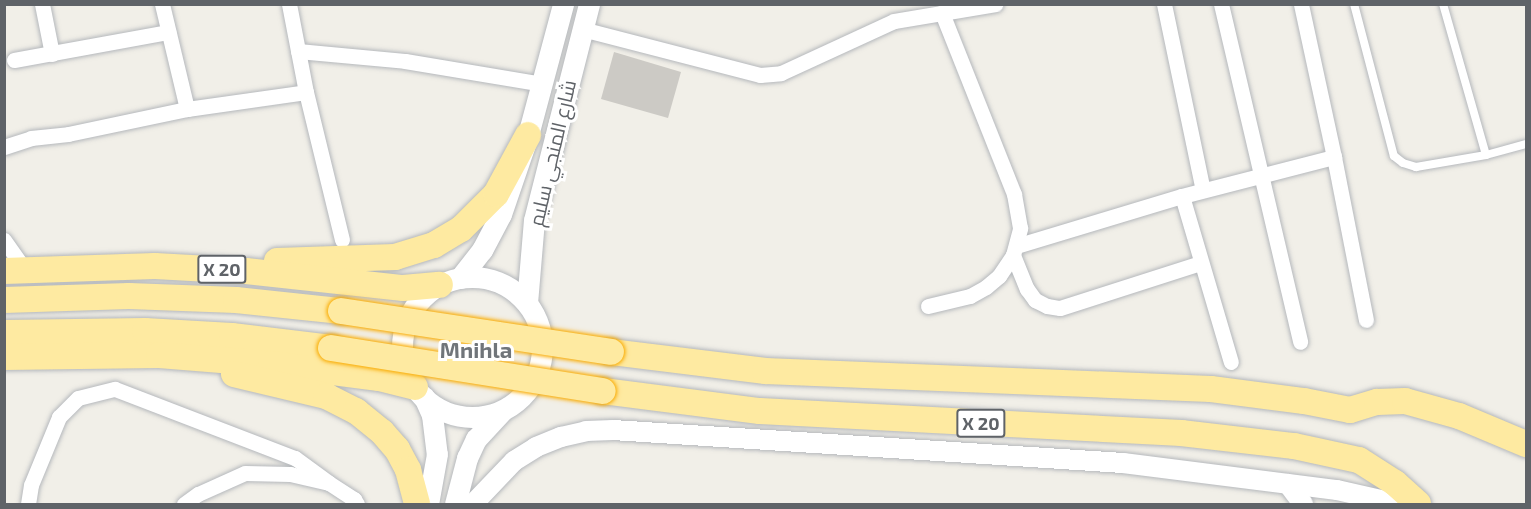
<!DOCTYPE html>
<meta charset="utf-8">
<style>
body{margin:0}
#map{position:relative;width:1531px;height:509px;overflow:hidden;background:#f1efe8;font-family:"Exo 2",Cairo,sans-serif}
div>[style]{position:absolute}
.building>*{inset:0;background:#cccac5}
.roads{filter:drop-shadow(0 0 2px #b5b8bc) drop-shadow(0 0 2px #b5b8bc)}
.service>*{height:8px;margin:-4px;padding:0 4px;transform-origin:4px;border-radius:4px;background:#fff}
.minor>*{height:15px;margin:-7.5px;padding:0 7.5px;transform-origin:7.5px;border-radius:7.5px;background:#fff}
.tertiary>*{height:20px;margin:-10px;padding:0 10px;transform-origin:10px;border-radius:10px;background:#fff}
.secondary>*{height:21px;margin:-10.5px;padding:0 10.5px;transform-origin:10.5px;border-radius:10.5px;background:#fff}
.secondary>.ring{margin:-10.5px;padding:0;box-sizing:content-box;background:none;border:21px solid #fff;border-radius:50%}
.trunk>*{height:26px;margin:-13px;padding:0 13px;transform-origin:13px;border-radius:13px;background:#feeaa1}
.bridges{filter:drop-shadow(0 0 2px #f9ab00) drop-shadow(0 0 2px #f9ab00)}
.trunk-bridge>*{height:26px;margin:-13px;padding:0 13px;transform-origin:13px;border-radius:13px;background:#feeaa1}
span{translate:-50% -50%;white-space:nowrap;text-align:center;line-height:1.15;-webkit-text-stroke:6px #fff;paint-order:stroke}
.shield-label span{padding:2px 4px;background:#fff;border:2px solid;border-radius:4px;-webkit-text-stroke-width:0}
.shield-label{font-size:18px;color:#5f6368;font-weight:700}
.street-label{font-size:20px;color:#5f6368}
.quarter-label{font-size:22px;color:#70757a;font-weight:700}
.frame{position:absolute;inset:0;border:6px solid #5f6368;pointer-events:none}
</style>
<div id="map">
<div class="building">
<div style="clip-path:polygon(614px 52px,681px 72px,668px 118px,601px 99px)"></div>
</div>
<div class="roads">
<div class="service">
<div style="left:1354px;top:4px;width:157px;rotate:75.3deg"></div>
<div style="left:1394px;top:156px;width:11px;rotate:38deg"></div>
<div style="left:1403px;top:163px;width:14px;rotate:17deg"></div>
<div style="left:1416px;top:167px;width:71px;rotate:-9.7deg"></div>
<div style="left:1486px;top:155px;width:41px;rotate:-15.4deg"></div>
<div style="left:1443px;top:4px;width:157px;rotate:74.1deg"></div>
</div>
<div class="minor">
<div style="left:42px;top:4px;width:51px;rotate:78.7deg"></div>
<div style="left:162px;top:4px;width:108px;rotate:76.6deg"></div>
<div style="left:289px;top:4px;width:90px;rotate:79.1deg"></div>
<div style="left:306px;top:92px;width:152px;rotate:76.3deg"></div>
<div style="left:1164px;top:4px;width:190px;rotate:78.2deg"></div>
<div style="left:1221px;top:4px;width:347px;rotate:76.8deg"></div>
<div style="left:582px;top:29px;width:184px;rotate:14.5deg"></div>
<div style="left:760px;top:75px;width:21px;rotate:-5deg"></div>
<div style="left:781px;top:73px;width:124px;rotate:-24.7deg"></div>
<div style="left:894px;top:21px;width:103px;rotate:-9.5deg"></div>
<div style="left:298px;top:51px;width:107px;rotate:5.3deg"></div>
<div style="left:405px;top:61px;width:139px;rotate:9.5deg"></div>
<div style="left:14px;top:60px;width:157px;rotate:-10.3deg"></div>
<div style="left:4px;top:147px;width:28px;rotate:-18deg"></div>
<div style="left:31px;top:138px;width:37px;rotate:-6deg"></div>
<div style="left:68px;top:134px;width:122px;rotate:-11.9deg"></div>
<div style="left:187px;top:109px;width:120px;rotate:-8.1deg"></div>
<div style="left:1334px;top:157px;width:166px;rotate:78.9deg"></div>
<div style="left:1182px;top:196px;width:173px;rotate:73.6deg"></div>
<div style="left:4px;top:240px;width:35px;rotate:55deg"></div>
<div style="left:1016px;top:246px;width:173px;rotate:-16.8deg"></div>
<div style="left:1182px;top:196px;width:157px;rotate:-14.4deg"></div>
<div style="left:1334px;top:157px;width:157px;rotate:-102.2deg"></div>
<div style="left:1013px;top:255px;width:37px;rotate:68deg"></div>
<div style="left:1027px;top:289px;width:14px;rotate:54deg"></div>
<div style="left:1035px;top:300px;width:13px;rotate:27deg"></div>
<div style="left:1047px;top:306px;width:13px;rotate:9deg"></div>
<div style="left:1060px;top:308px;width:147px;rotate:-17.8deg"></div>
<div style="left:928px;top:306px;width:43px;rotate:-13.4deg"></div>
<div style="left:970px;top:296px;width:18px;rotate:-29deg"></div>
<div style="left:986px;top:287px;width:17px;rotate:-40deg"></div>
<div style="left:999px;top:276px;width:25px;rotate:-56deg"></div>
<div style="left:1013px;top:255px;width:28px;rotate:-75deg"></div>
<div style="left:1020px;top:228px;width:35px;rotate:-100deg"></div>
<div style="left:1014px;top:194px;width:195px;rotate:-111.7deg"></div>
<div style="left:28px;top:504px;width:19px;rotate:-81deg"></div>
<div style="left:31px;top:485px;width:74px;rotate:-67.6deg"></div>
<div style="left:59px;top:417px;width:27px;rotate:-45deg"></div>
<div style="left:78px;top:398px;width:38px;rotate:-14deg"></div>
<div style="left:115px;top:389px;width:193px;rotate:21deg"></div>
<div style="left:295px;top:458px;width:42px;rotate:36.3deg"></div>
<div style="left:184px;top:504px;width:17px;rotate:-36deg"></div>
<div style="left:198px;top:494px;width:51px;rotate:-24.1deg"></div>
<div style="left:245px;top:473px;width:45px;rotate:1.3deg"></div>
<div style="left:290px;top:474px;width:40px;rotate:13deg"></div>
<div style="left:329px;top:483px;width:30px;rotate:33deg"></div>
<div style="left:354px;top:499px;width:6px;rotate:59deg"></div>
</div>
<div class="tertiary">
<div style="left:1288px;top:484px;width:25px;rotate:53deg"></div>
<div style="left:473px;top:504px;width:59px;rotate:-46.4deg"></div>
<div style="left:514px;top:461px;width:26px;rotate:-32deg"></div>
<div style="left:536px;top:447px;width:27px;rotate:-22deg"></div>
<div style="left:561px;top:437px;width:26px;rotate:-13deg"></div>
<div style="left:586px;top:431px;width:27px;rotate:-2deg"></div>
<div style="left:613px;top:430px;width:511px;rotate:3.7deg"></div>
<div style="left:1123px;top:463px;width:216px;rotate:7.2deg"></div>
<div style="left:1337px;top:490px;width:63px;rotate:12.9deg"></div>
</div>
<div class="secondary">
<div class="ring" style="left:402px;top:277px;width:119px;height:119px"></div>
<div style="left:460px;top:278px;width:36px;rotate:-52deg"></div>
<div style="left:482px;top:250px;width:41px;rotate:-62.2deg"></div>
<div style="left:501px;top:214px;width:83px;rotate:-71.1deg"></div>
<div style="left:528px;top:135px;width:136px;rotate:-75deg"></div>
<div style="left:527px;top:303px;width:83px;rotate:-85.2deg"></div>
<div style="left:534px;top:220px;width:223px;rotate:-75.7deg"></div>
<div style="left:424px;top:397px;width:20px;rotate:66deg"></div>
<div style="left:432px;top:415px;width:39px;rotate:83deg"></div>
<div style="left:437px;top:454px;width:51px;rotate:100.2deg"></div>
<div style="left:455px;top:504px;width:48px;rotate:-75.4deg"></div>
<div style="left:467px;top:458px;width:21px;rotate:-65deg"></div>
<div style="left:476px;top:439px;width:38px;rotate:-47deg"></div>
</div>
<div class="trunk">
<div style="left:277px;top:261px;width:118px;rotate:-1.9deg"></div>
<div style="left:395px;top:257px;width:41px;rotate:-17.1deg"></div>
<div style="left:434px;top:245px;width:31px;rotate:-31deg"></div>
<div style="left:461px;top:229px;width:49px;rotate:-45deg"></div>
<div style="left:496px;top:194px;width:67px;rotate:-61.5deg"></div>
<div style="left:4px;top:271px;width:151px;rotate:-1.9deg"></div>
<div style="left:155px;top:266px;width:91px;rotate:3.1deg"></div>
<div style="left:246px;top:271px;width:158px;rotate:6.2deg"></div>
<div style="left:403px;top:288px;width:37px;rotate:-5deg"></div>
<div style="left:4px;top:300px;width:125px;rotate:-1.8deg"></div>
<div style="left:129px;top:296px;width:107px;rotate:2.1deg"></div>
<div style="left:236px;top:300px;width:106px;rotate:6deg"></div>
<div style="left:4px;top:333px;width:141px;rotate:-0.8deg"></div>
<div style="left:145px;top:331px;width:87px;rotate:3.3deg"></div>
<div style="left:232px;top:336px;width:100px;rotate:6.9deg"></div>
<div style="left:611px;top:352px;width:155px;rotate:7deg"></div>
<div style="left:765px;top:371px;width:446px;rotate:2.3deg"></div>
<div style="left:1211px;top:389px;width:94px;rotate:7.4deg"></div>
<div style="left:1304px;top:401px;width:47px;rotate:11.1deg"></div>
<div style="left:1350px;top:410px;width:28px;rotate:-17deg"></div>
<div style="left:1377px;top:402px;width:28px;rotate:-2deg"></div>
<div style="left:1405px;top:401px;width:56px;rotate:15.5deg"></div>
<div style="left:1459px;top:416px;width:73px;rotate:22.7deg"></div>
<div style="left:4px;top:357px;width:155px;rotate:-0.7deg"></div>
<div style="left:159px;top:355px;width:112px;rotate:4.6deg"></div>
<div style="left:271px;top:364px;width:109px;rotate:7.4deg"></div>
<div style="left:379px;top:378px;width:37px;rotate:14deg"></div>
<div style="left:234px;top:374px;width:95px;rotate:13.4deg"></div>
<div style="left:326px;top:396px;width:34px;rotate:27deg"></div>
<div style="left:356px;top:411px;width:33px;rotate:39deg"></div>
<div style="left:382px;top:432px;width:23px;rotate:49deg"></div>
<div style="left:397px;top:449px;width:24px;rotate:62deg"></div>
<div style="left:408px;top:470px;width:35px;rotate:75deg"></div>
<div style="left:603px;top:391px;width:158px;rotate:7.3deg"></div>
<div style="left:760px;top:411px;width:422px;rotate:3deg"></div>
<div style="left:1181px;top:433px;width:114px;rotate:6.6deg"></div>
<div style="left:1294px;top:446px;width:66px;rotate:12.2deg"></div>
<div style="left:1359px;top:460px;width:43px;rotate:32.6deg"></div>
<div style="left:1395px;top:483px;width:31px;rotate:42deg"></div>
</div>
</div>
<div class="bridges">
<div class="trunk-bridge">
<div style="left:341px;top:311px;width:273px;rotate:8.6deg"></div>
<div style="left:331px;top:348px;width:275px;rotate:9deg"></div>
</div>
</div>
<div class="shield-label">
<span style="left:222px;top:269px">X 20</span>
<span style="left:981px;top:423px">X 20</span>
</div>
<div class="street-label">
<span style="left:552px;top:153px;rotate:-77deg">شارع المنجي سليم</span>
</div>
<div class="quarter-label">
<span style="left:476px;top:350px">Mnihla</span>
</div>
<div class="frame"></div>
</div>
